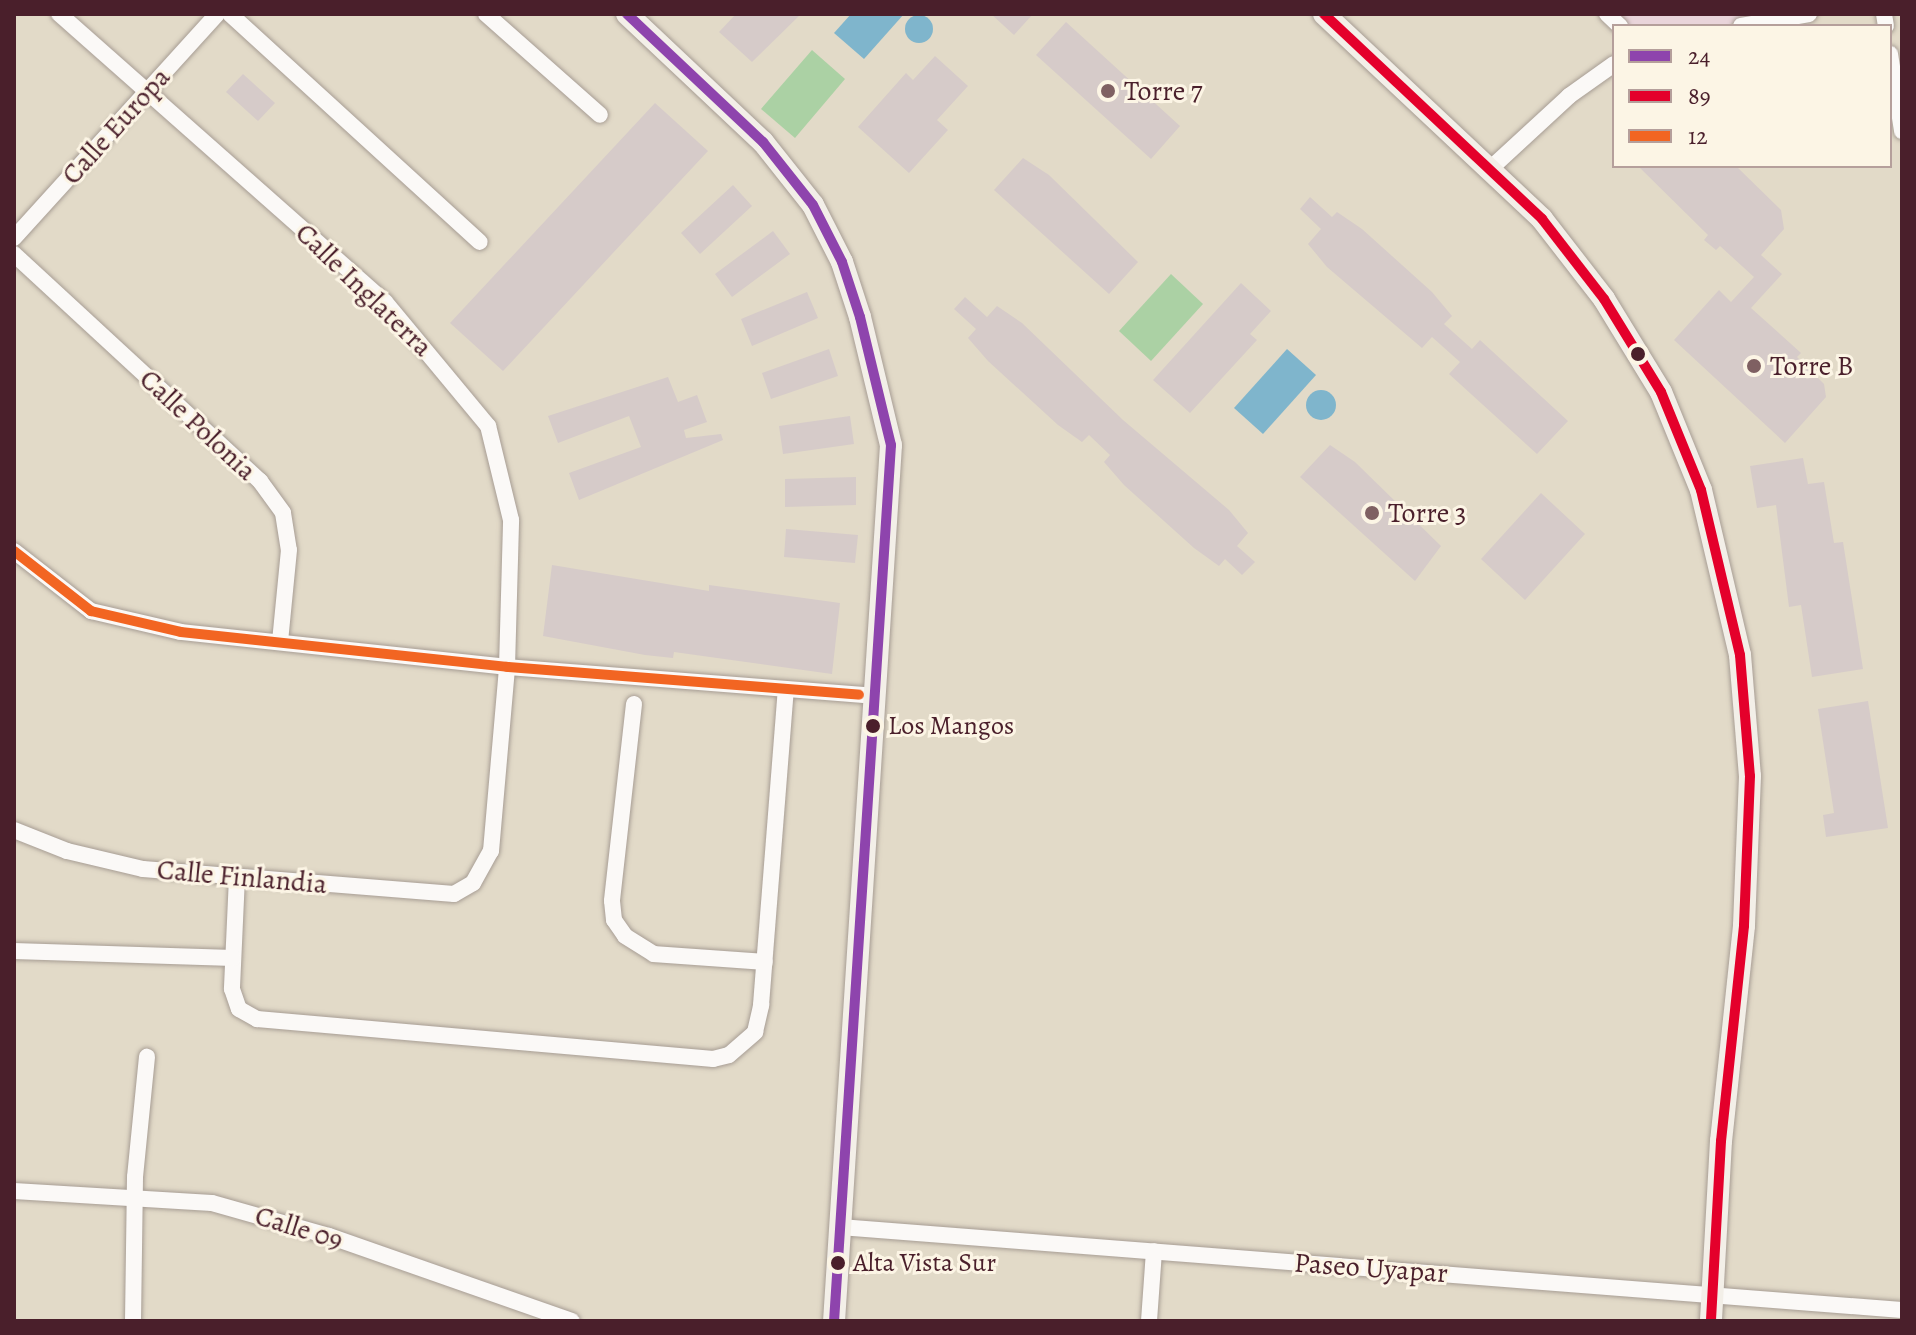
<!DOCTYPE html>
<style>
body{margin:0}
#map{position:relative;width:1916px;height:1335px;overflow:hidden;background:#e2dac8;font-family:Alegreya,serif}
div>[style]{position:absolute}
.built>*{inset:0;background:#e9d4da}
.green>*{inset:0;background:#abd1a4}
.water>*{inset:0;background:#7fb5cc}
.round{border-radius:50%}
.building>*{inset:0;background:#d6cbc9}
.roads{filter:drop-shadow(0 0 2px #a79d94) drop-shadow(0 0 2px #a79d94)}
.street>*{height:16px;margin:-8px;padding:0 8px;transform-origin:8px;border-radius:8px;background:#fbf9f7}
.secondary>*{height:22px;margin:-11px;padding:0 11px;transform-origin:11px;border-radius:11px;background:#f3efe8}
.bus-1>*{height:10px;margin:-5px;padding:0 5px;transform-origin:5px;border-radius:5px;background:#8e44ad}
.bus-2>*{height:10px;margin:-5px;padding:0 5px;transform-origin:5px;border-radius:5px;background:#e4002b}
.bus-3>*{height:10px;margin:-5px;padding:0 5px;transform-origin:5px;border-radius:5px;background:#f26522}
.dots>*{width:22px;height:22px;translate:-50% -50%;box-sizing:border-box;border:4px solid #fcf5e5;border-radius:50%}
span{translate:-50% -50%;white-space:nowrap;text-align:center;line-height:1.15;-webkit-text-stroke:6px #fcf5e5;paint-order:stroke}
.bus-label{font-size:26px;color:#4a1f2b}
.left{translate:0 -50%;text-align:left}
.poi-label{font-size:28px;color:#4a1f2b}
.street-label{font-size:28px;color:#4a1f2b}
.frame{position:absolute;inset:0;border:16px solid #4a1f2b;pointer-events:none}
.legend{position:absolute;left:1612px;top:24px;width:280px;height:144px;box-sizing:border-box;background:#fcf5e5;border:2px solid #b59f9b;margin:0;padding:10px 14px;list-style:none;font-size:24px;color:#4a1f2b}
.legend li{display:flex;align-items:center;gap:16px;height:40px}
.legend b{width:40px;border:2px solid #b59f9b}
</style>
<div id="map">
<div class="built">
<div style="clip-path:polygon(1612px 14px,1786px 14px,1718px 26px,1625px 26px)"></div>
</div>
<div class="green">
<div style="clip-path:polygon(812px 50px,845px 79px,795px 138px,761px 109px)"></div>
<div style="clip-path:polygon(1171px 274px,1203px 304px,1151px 361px,1119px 331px)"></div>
</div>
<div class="water">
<div style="clip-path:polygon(851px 14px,904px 14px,864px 59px,834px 33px)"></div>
<div class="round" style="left:905px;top:15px;width:28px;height:28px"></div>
<div style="clip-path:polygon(1287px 349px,1316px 375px,1263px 434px,1234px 408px)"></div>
<div class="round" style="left:1306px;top:390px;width:30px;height:30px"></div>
</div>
<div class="building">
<div style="clip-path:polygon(736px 14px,801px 14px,752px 62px,719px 32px)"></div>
<div style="clip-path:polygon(991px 14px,1033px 14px,1014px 35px)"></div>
<div style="clip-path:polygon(1066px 22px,1180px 126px,1151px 159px,1036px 55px)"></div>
<div style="clip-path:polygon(935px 56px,968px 86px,937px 120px,948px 130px,909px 173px,858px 127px,906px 73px,913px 80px)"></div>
<div style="clip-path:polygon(243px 74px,275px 103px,258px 121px,226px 92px)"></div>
<div style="clip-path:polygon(655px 103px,708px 151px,503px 371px,450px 323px)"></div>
<div style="clip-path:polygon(1023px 158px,1049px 175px,1138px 262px,1109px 294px,994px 190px)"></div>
<div style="clip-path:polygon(1638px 166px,1736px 166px,1781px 210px,1784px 229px,1761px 255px,1782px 274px,1751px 308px,1801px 353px,1797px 357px,1824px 384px,1826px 397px,1785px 443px,1674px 340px,1719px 290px,1731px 302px,1754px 277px,1720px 246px,1716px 250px,1704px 240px,1708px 235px)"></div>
<div style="clip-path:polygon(733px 185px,752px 206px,700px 254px,681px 233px)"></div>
<div style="clip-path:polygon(1310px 197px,1332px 217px,1337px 212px,1362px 229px,1432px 292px,1452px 316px,1444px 324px,1472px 349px,1480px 340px,1568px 421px,1537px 454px,1449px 374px,1460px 362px,1432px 337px,1422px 348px,1327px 267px,1308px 244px,1321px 229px,1300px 209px)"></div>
<div style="clip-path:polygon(773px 231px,790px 254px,732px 297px,715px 274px)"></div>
<div style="clip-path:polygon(1241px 283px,1271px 311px,1250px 334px,1257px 340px,1190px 413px,1153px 380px)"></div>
<div style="clip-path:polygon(807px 292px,818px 318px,752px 346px,741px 319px)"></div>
<div style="clip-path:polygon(965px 297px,987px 317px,997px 306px,1022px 323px,1123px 420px,1229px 510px,1248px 533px,1237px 546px,1255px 562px,1242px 575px,1225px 559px,1219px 566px,1194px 548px,1124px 485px,1104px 462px,1110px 455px,1089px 435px,1082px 442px,1058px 425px,988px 361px,968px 338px,976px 329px,954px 309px)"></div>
<div style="clip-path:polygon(829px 349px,838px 376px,771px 399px,762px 373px)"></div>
<div style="clip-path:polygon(668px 377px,678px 402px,697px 395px,707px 422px,684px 430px,686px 438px,721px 434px,723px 440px,579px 500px,569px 473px,641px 447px,629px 416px,558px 443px,548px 416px)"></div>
<div style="clip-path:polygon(850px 416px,854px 444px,783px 454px,779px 426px)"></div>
<div style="clip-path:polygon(1330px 445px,1355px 462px,1441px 546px,1415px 581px,1300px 477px)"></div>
<div style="clip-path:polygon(1803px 458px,1808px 484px,1824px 482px,1834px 543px,1843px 542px,1863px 669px,1812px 677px,1801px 605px,1789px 607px,1776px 505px,1757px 508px,1750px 466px)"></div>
<div style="clip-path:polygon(856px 477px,856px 505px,785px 507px,785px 479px)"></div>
<div style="clip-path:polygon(1541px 493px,1585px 534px,1525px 600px,1481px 559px)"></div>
<div style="clip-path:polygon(786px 529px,858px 535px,855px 563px,784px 557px)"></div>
<div style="clip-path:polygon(552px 565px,709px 591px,709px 585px,840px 603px,832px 674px,674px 652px,673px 658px,645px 655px,543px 636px)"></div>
<div style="clip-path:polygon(1868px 701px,1888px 828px,1826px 837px,1823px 815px,1834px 813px,1818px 709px)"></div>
</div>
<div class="roads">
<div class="street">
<div style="left:230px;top:14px;width:338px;rotate:42.4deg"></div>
<div style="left:486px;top:14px;width:152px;rotate:41.5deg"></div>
<div style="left:1607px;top:14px;width:18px;rotate:43deg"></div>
<div style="left:1884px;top:14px;width:12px;rotate:81deg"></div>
<div style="left:1741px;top:26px;width:69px;rotate:-10deg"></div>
<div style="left:1890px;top:54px;width:78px;rotate:81.1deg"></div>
<div style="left:1490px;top:169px;width:108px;rotate:-42.7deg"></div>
<div style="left:1569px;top:96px;width:55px;rotate:-35.4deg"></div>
<div style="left:14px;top:238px;width:302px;rotate:-47.8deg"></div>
<div style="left:14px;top:254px;width:335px;rotate:42.7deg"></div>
<div style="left:260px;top:481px;width:39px;rotate:54deg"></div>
<div style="left:283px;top:513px;width:37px;rotate:81deg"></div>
<div style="left:289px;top:550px;width:91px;rotate:95.6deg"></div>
<div style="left:14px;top:551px;width:98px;rotate:37.9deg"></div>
<div style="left:91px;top:611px;width:92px;rotate:13.1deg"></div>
<div style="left:181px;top:632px;width:328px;rotate:6.1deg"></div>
<div style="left:507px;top:667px;width:369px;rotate:4.5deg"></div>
<div style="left:634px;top:704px;width:198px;rotate:96.4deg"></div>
<div style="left:612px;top:901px;width:19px;rotate:84deg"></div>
<div style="left:614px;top:920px;width:19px;rotate:55deg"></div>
<div style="left:625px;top:936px;width:34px;rotate:32deg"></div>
<div style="left:654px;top:954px;width:111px;rotate:4.1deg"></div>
<div style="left:14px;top:830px;width:57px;rotate:21.6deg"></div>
<div style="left:67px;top:851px;width:78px;rotate:13.3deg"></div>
<div style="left:143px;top:869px;width:312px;rotate:4.6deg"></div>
<div style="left:454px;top:894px;width:22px;rotate:-30deg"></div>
<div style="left:473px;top:883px;width:37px;rotate:-61deg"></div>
<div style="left:491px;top:851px;width:185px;rotate:-85deg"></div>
<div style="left:507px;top:667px;width:147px;rotate:-88.4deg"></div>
<div style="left:511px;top:520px;width:97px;rotate:-103.7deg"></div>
<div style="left:488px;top:426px;width:161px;rotate:-129.7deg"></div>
<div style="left:385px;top:302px;width:435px;rotate:-138.5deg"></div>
<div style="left:237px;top:877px;width:112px;rotate:92.6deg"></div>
<div style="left:232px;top:989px;width:21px;rotate:71deg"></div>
<div style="left:239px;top:1009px;width:21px;rotate:29deg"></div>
<div style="left:257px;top:1019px;width:458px;rotate:5deg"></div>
<div style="left:713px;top:1059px;width:16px;rotate:-14deg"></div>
<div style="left:729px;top:1055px;width:35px;rotate:-41deg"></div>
<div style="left:755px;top:1032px;width:28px;rotate:-77deg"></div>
<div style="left:761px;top:1005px;width:316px;rotate:-85.5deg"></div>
<div style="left:14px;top:951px;width:219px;rotate:1.8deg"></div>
<div style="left:14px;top:1191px;width:198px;rotate:3.5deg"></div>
<div style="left:212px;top:1203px;width:122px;rotate:15.8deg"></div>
<div style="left:329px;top:1236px;width:257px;rotate:19.3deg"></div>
<div style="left:840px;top:1227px;width:1065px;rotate:4.47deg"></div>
<div style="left:133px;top:1321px;width:144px;rotate:-89.2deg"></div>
<div style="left:135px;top:1177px;width:121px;rotate:-84.3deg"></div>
<div style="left:1149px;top:1321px;width:70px;rotate:-85.9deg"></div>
</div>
<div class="secondary">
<div style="left:627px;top:14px;width:187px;rotate:43.3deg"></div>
<div style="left:763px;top:142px;width:80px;rotate:51.6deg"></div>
<div style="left:813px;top:205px;width:64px;rotate:63deg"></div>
<div style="left:842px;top:262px;width:58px;rotate:71.9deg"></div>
<div style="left:860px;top:317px;width:132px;rotate:76.4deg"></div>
<div style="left:891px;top:445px;width:878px;rotate:93.72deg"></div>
<div style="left:1324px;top:14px;width:299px;rotate:43.2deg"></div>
<div style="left:1542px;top:219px;width:101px;rotate:52.2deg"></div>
<div style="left:1604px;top:299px;width:109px;rotate:58.5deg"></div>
<div style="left:1661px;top:392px;width:106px;rotate:67.8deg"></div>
<div style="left:1701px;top:490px;width:170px;rotate:76.7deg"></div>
<div style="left:1740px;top:655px;width:121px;rotate:85.3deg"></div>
<div style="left:1750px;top:776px;width:150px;rotate:92.3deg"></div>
<div style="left:1744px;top:926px;width:216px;rotate:96.1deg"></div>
<div style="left:1721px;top:1141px;width:180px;rotate:93.2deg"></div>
</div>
</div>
<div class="bus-1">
<div style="left:627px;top:14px;width:187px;rotate:43.3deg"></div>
<div style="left:763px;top:142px;width:80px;rotate:51.6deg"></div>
<div style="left:813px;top:205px;width:64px;rotate:63deg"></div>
<div style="left:842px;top:262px;width:58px;rotate:71.9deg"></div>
<div style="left:860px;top:317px;width:132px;rotate:76.4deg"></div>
<div style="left:891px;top:445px;width:878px;rotate:93.72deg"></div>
</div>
<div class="bus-2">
<div style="left:1324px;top:14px;width:299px;rotate:43.2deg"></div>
<div style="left:1542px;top:219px;width:101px;rotate:52.2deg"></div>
<div style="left:1604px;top:299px;width:109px;rotate:58.5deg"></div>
<div style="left:1661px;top:392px;width:106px;rotate:67.8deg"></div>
<div style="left:1701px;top:490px;width:170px;rotate:76.7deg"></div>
<div style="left:1740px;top:655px;width:121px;rotate:85.3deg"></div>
<div style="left:1750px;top:776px;width:150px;rotate:92.3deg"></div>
<div style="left:1744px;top:926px;width:216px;rotate:96.1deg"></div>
<div style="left:1721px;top:1141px;width:180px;rotate:93.2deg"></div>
</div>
<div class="bus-3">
<div style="left:14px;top:551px;width:98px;rotate:37.9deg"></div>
<div style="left:91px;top:611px;width:92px;rotate:13.1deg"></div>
<div style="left:181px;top:632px;width:328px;rotate:6.1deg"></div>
<div style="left:507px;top:667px;width:353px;rotate:4.5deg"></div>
</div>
<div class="dots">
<div style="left:1108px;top:91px;background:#7f6062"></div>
<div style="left:1638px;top:354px;background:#4a1f2b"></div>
<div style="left:1754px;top:366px;background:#7f6062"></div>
<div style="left:1372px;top:513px;background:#7f6062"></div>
<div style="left:873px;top:726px;background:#4a1f2b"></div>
<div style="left:838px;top:1263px;background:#4a1f2b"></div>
</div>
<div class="bus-label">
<span class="left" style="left:888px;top:726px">Los Mangos</span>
<span class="left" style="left:853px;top:1263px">Alta Vista Sur</span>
</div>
<div class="poi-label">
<span class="left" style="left:1124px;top:91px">Torre 7</span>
<span class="left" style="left:1770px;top:366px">Torre B</span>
<span class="left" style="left:1388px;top:513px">Torre 3</span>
</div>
<div class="street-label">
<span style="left:116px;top:126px;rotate:-48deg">Calle Europa</span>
<span style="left:364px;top:290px;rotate:44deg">Calle Inglaterra</span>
<span style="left:198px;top:425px;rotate:43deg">Calle Polonia</span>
<span style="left:242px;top:877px;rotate:5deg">Calle Finlandia</span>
<span style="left:299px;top:1228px;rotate:17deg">Calle 09</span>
<span style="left:1371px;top:1268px;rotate:4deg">Paseo Uyapar</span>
</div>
<div class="frame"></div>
<ul class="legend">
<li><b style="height:10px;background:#8e44ad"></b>24</li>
<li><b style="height:10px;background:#e4002b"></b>89</li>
<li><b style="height:10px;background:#f26522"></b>12</li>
</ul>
</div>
